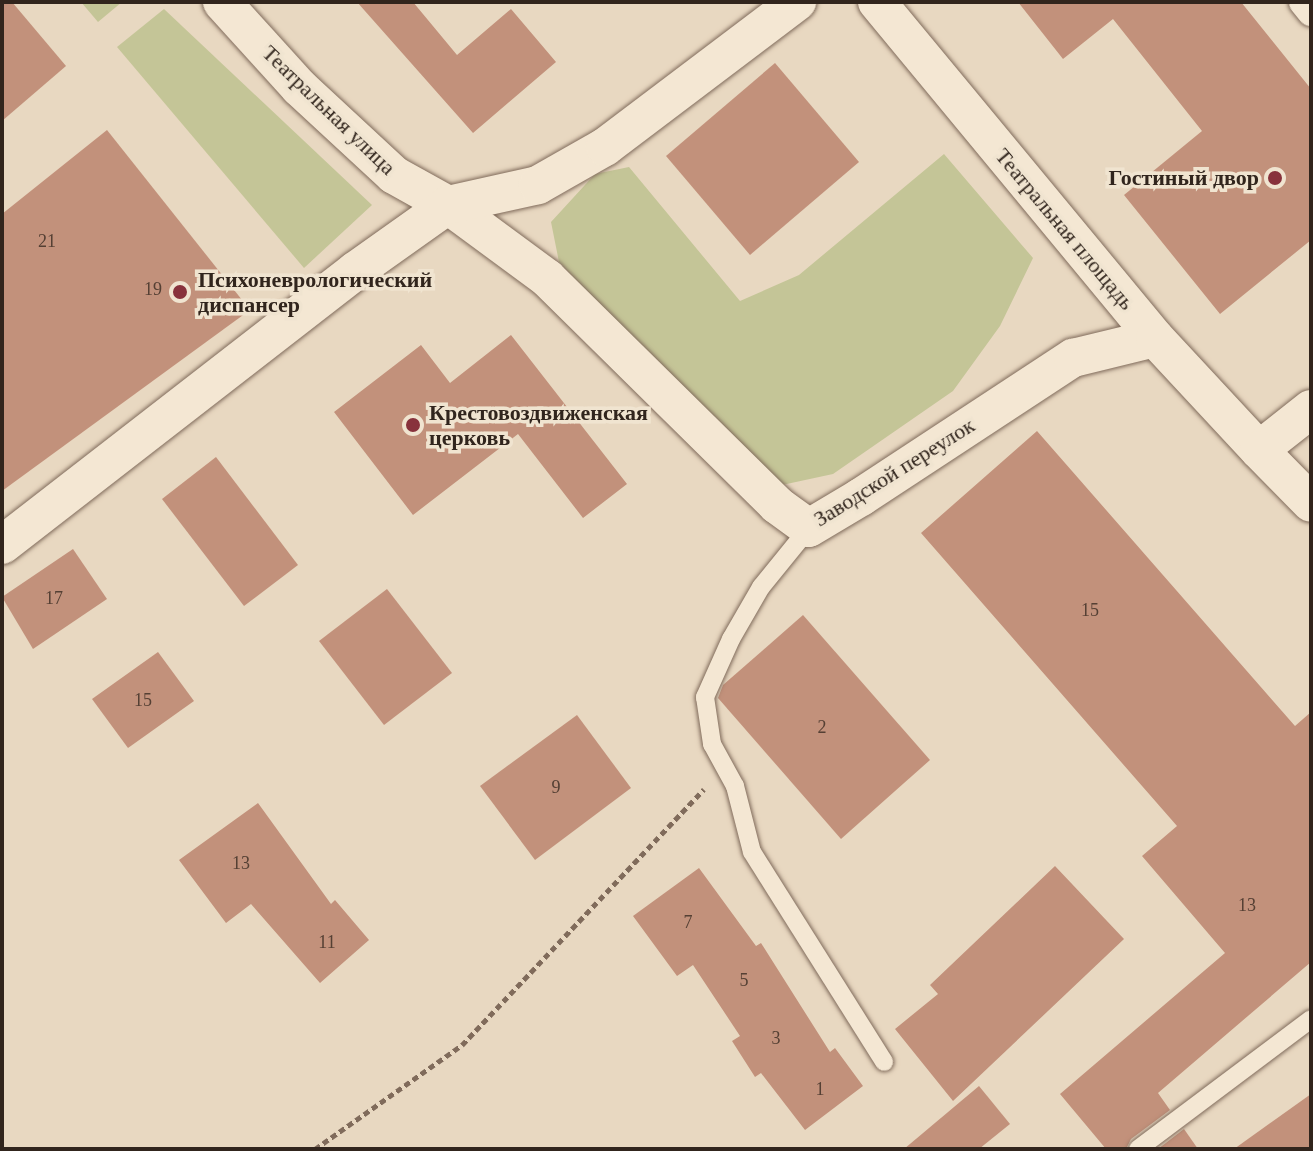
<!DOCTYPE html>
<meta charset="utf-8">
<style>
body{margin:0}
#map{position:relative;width:1313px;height:1151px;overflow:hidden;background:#e8d8c1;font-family:"Times New Roman",serif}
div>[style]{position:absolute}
.green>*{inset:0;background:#c4c597}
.building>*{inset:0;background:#c2917b}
.path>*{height:5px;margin-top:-2.5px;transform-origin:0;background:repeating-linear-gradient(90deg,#806b5b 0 6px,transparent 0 10px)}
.roads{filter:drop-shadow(0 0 2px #806b5b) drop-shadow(0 0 2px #806b5b)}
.service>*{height:18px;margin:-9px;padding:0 9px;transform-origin:9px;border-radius:9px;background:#f4e7d3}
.pedestrian>*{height:28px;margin:-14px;padding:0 14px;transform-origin:14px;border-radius:14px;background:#f4e7d3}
.minor>*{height:38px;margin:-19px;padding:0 19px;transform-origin:19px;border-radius:19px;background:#f4e7d3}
.dots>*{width:22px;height:22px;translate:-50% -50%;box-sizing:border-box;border:4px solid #f0e4d0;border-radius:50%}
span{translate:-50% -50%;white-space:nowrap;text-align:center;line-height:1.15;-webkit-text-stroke:7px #f0e4d0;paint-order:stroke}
.number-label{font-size:18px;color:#554034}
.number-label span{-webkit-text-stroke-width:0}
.street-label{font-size:22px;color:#31251d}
.poi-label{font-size:22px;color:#31251d;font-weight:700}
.right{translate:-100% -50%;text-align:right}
.left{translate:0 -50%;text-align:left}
.frame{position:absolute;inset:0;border:4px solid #31251d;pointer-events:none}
</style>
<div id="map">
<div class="green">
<div style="clip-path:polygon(81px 2px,122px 2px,98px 22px)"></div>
<div style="clip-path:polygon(164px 9px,372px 205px,304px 268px,117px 47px)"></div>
<div style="clip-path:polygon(944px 154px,1033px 258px,1000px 326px,953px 391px,833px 474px,768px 488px,559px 262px,551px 222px,595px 174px,629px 167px,740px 301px,799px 275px)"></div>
</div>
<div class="building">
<div style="clip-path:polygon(2px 2px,12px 2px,66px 66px,2px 121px)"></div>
<div style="clip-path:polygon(357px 2px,413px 2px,457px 55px,511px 9px,556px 62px,473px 133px)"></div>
<div style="clip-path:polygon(1018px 2px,1241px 2px,1311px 89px,1311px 240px,1220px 314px,1124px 195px,1202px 131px,1113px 19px,1063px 59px)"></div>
<div style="clip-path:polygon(775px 63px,859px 162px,750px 255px,666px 156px)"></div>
<div style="clip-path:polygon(107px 130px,250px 310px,2px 491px,2px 214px)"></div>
<div style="clip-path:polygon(511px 335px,627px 484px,583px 518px,518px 434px,413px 515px,334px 412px,421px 345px,450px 383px)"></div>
<div style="clip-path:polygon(1037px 431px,1295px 726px,1311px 712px,1311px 962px,1158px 1093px,1170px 1110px,1131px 1139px,1126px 1149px,1106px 1149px,1060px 1094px,1225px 953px,1142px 856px,1177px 826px,921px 533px)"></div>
<div style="clip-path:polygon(216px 457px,298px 565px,244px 606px,162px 499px)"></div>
<div style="clip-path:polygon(73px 549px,107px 599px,33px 649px,2px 597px)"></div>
<div style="clip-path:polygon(387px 589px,452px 673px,384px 725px,319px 641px)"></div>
<div style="clip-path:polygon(803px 615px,930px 760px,841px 839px,718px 698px,723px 685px)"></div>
<div style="clip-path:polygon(158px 652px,194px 701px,128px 748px,92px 699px)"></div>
<div style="clip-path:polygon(577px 715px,631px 788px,535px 860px,480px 786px)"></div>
<div style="clip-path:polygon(258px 803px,331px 904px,335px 900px,369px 940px,320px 983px,251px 904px,226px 923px,179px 860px)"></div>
<div style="clip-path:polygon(1055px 866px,1124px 939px,953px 1101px,895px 1029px,938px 994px,930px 985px)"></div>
<div style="clip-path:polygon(699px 868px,756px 946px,761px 943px,830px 1052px,835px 1048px,863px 1086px,805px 1130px,761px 1073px,755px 1077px,732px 1041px,740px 1036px,693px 965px,677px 976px,633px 916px)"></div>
<div style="clip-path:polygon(979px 1086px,1010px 1124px,979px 1149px,904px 1149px)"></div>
<div style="clip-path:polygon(1311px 1094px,1311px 1149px,1234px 1149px)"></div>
<div style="clip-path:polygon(1184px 1129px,1198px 1149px,1158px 1149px)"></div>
</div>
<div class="path">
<div style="left:315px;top:1149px;width:180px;rotate:-35.3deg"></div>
<div style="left:462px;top:1045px;width:352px;rotate:-46.6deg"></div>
</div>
<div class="roads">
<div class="service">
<div style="left:809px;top:528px;width:76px;rotate:129.1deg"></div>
<div style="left:761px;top:587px;width:60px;rotate:120deg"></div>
<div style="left:731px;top:639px;width:64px;rotate:114.1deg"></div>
<div style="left:705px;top:697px;width:48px;rotate:81.5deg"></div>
<div style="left:712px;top:744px;width:48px;rotate:61.3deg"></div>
<div style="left:735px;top:786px;width:68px;rotate:75.6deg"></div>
<div style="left:752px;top:852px;width:248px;rotate:57.8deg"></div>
<div style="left:1138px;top:1149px;width:216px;rotate:-36.9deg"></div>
</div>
<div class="pedestrian">
<div style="left:1303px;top:2px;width:13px;rotate:51deg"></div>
</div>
<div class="minor">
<div style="left:222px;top:2px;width:115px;rotate:47.8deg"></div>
<div style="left:299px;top:87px;width:129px;rotate:42.8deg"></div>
<div style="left:394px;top:175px;width:62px;rotate:29.1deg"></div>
<div style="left:448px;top:205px;width:123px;rotate:36.4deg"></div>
<div style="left:547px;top:278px;width:323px;rotate:44.6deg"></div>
<div style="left:777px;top:505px;width:39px;rotate:36deg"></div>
<div style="left:809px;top:528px;width:61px;rotate:-30.8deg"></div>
<div style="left:861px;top:497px;width:254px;rotate:-33.3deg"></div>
<div style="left:1073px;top:358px;width:84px;rotate:-13.7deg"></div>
<div style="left:877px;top:2px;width:436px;rotate:50.4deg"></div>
<div style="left:1155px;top:338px;width:153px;rotate:47.1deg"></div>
<div style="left:1311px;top:409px;width:66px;rotate:141.7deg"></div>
<div style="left:1259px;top:450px;width:74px;rotate:45.5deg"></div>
<div style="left:2px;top:545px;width:447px;rotate:-37.8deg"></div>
<div style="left:355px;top:271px;width:114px;rotate:-35.4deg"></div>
<div style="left:448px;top:205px;width:92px;rotate:-12.5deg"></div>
<div style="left:538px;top:185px;width:77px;rotate:-29.6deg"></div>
<div style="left:605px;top:147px;width:241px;rotate:-37.1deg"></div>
</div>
</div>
<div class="dots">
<div style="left:1275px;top:178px;background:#88323c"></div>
<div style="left:180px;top:292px;background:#88323c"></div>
<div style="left:413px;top:425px;background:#88323c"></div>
</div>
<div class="number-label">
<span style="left:47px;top:241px">21</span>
<span style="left:153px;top:289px">19</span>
<span style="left:54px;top:598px">17</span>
<span style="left:1090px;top:610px">15</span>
<span style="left:143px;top:700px">15</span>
<span style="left:822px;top:727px">2</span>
<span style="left:556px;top:787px">9</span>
<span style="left:241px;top:863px">13</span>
<span style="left:1247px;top:905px">13</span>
<span style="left:688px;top:922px">7</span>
<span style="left:327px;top:942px">11</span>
<span style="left:744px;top:980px">5</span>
<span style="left:776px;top:1038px">3</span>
<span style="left:820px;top:1089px">1</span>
</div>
<div class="street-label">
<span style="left:329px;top:110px;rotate:44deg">Театральная улица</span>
<span style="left:1065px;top:229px;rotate:50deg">Театральная площадь</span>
<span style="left:894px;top:472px;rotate:-32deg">Заводской переулок</span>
</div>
<div class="poi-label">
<span class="right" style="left:1259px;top:178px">Гостиный двор</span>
<span class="left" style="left:198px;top:292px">Психоневрологический<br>диспансер</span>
<span class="left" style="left:429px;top:425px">Крестовоздвиженская<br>церковь</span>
</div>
<div class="frame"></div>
</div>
